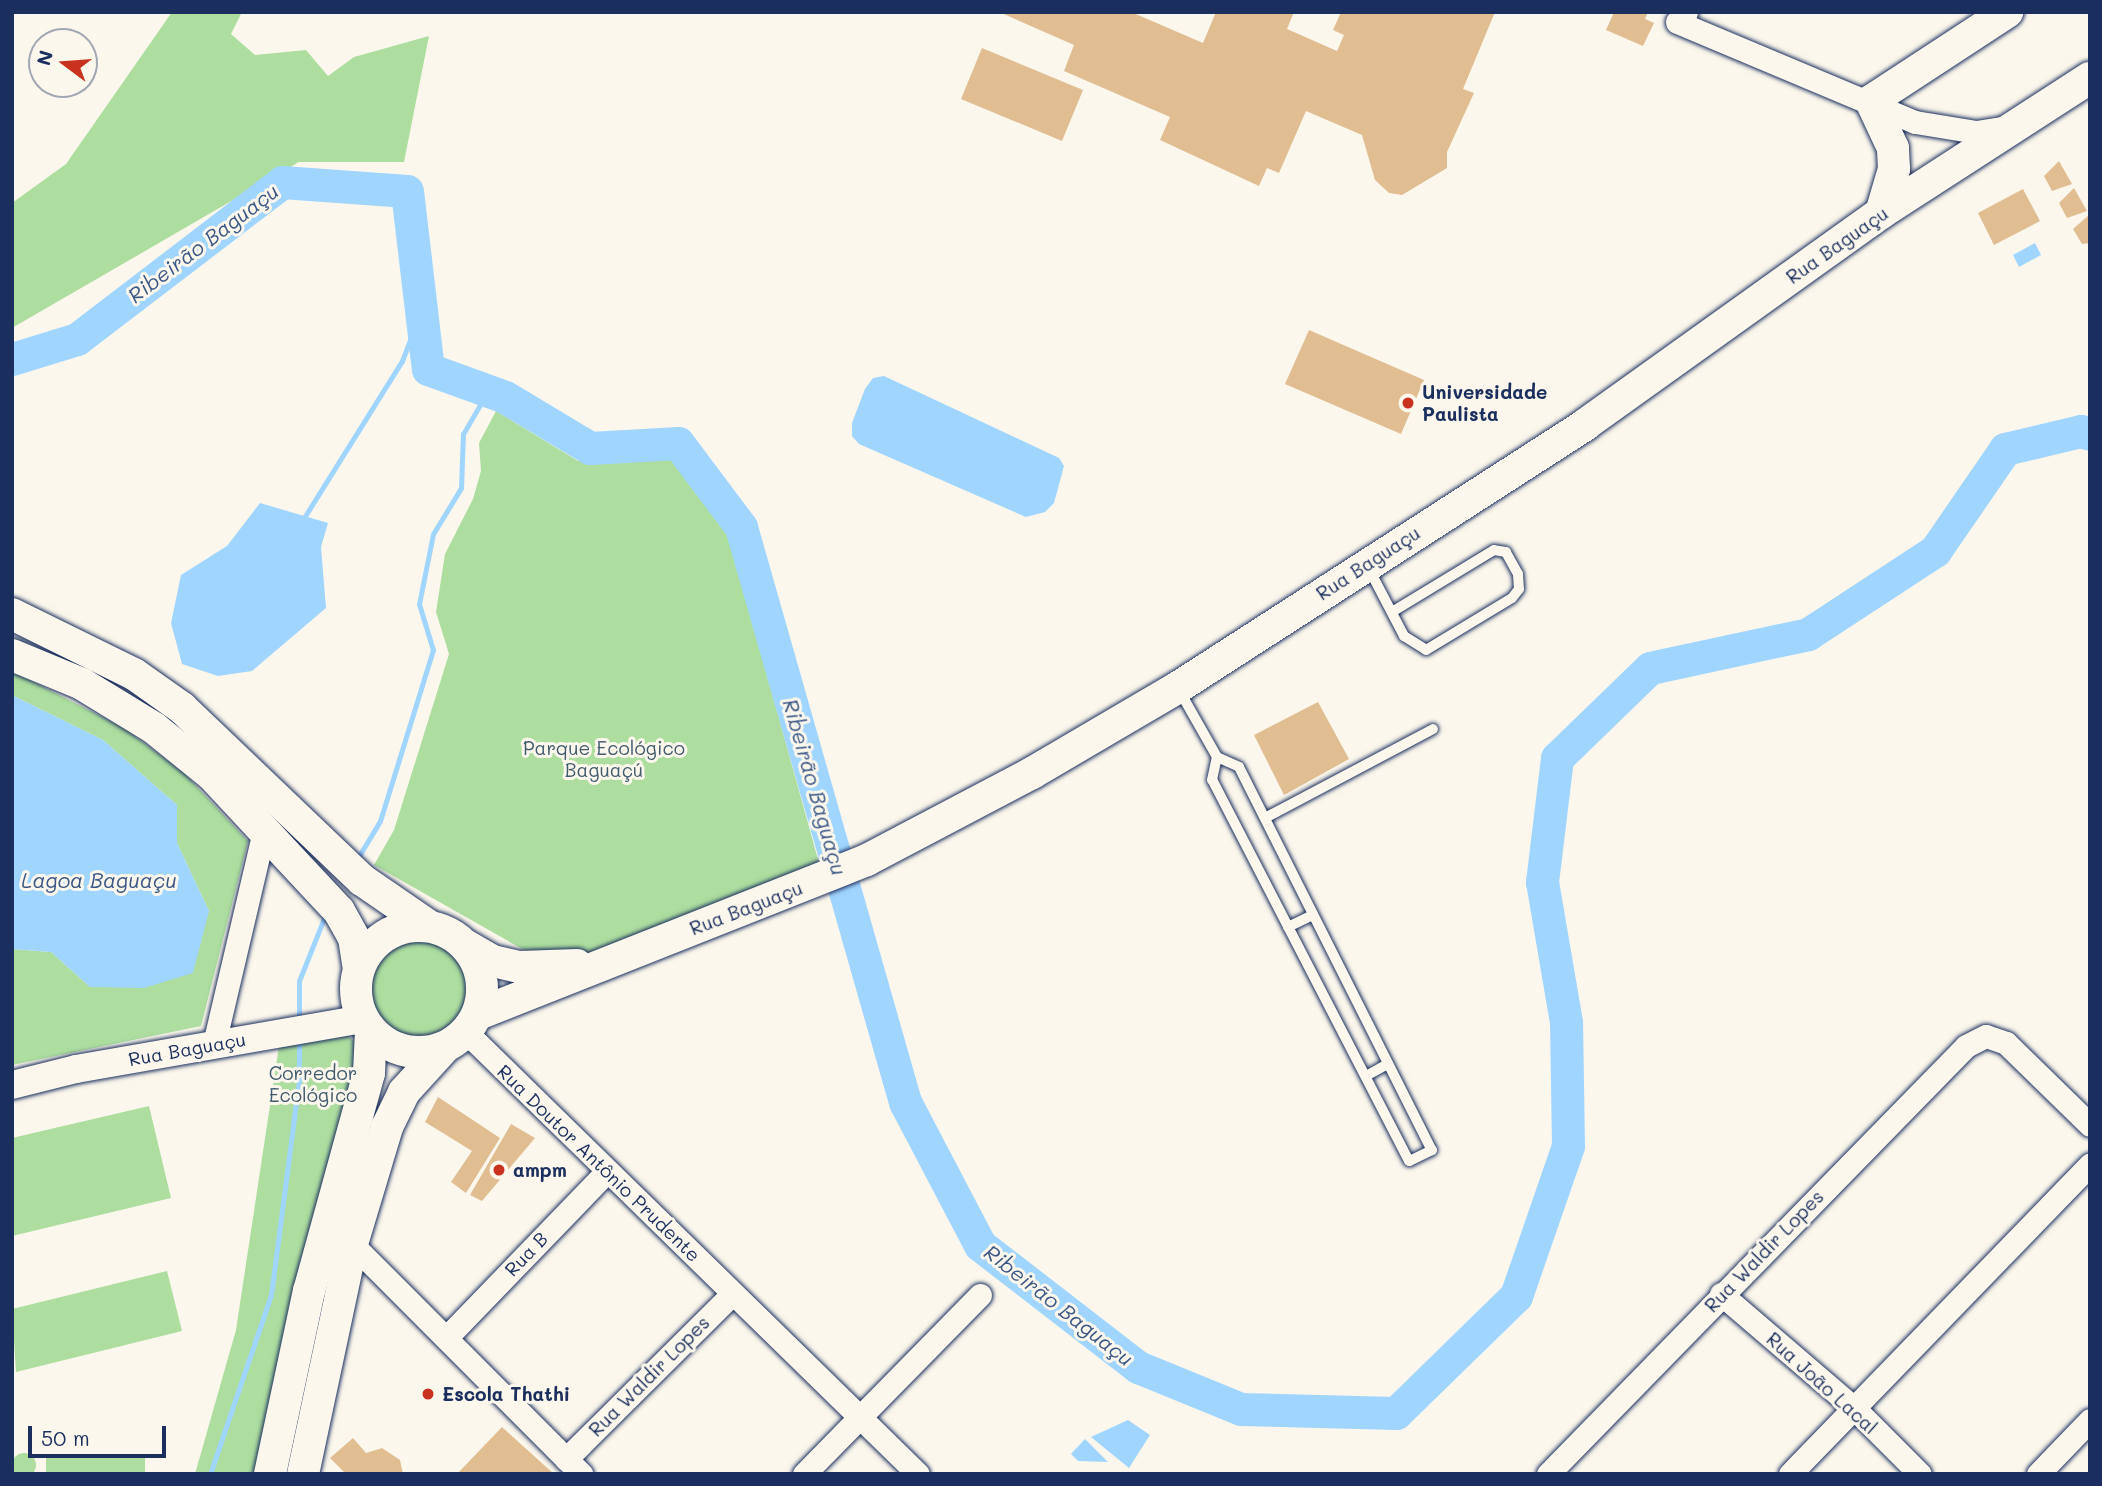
<!DOCTYPE html>
<meta charset="utf-8">
<style>
body{margin:0}
#map{position:relative;width:2102px;height:1486px;overflow:hidden;background:#fbf7ec;font-family:Mali,sans-serif}
div>[style]{position:absolute}
.green>*{inset:0;background:#adde9f}
.round{border-radius:50%}
.water>*{inset:0;background:#a0d5ff}
.stream>*{height:5px;margin:-2.5px;padding:0 2.5px;transform-origin:2.5px;border-radius:2.5px;background:#a0d5ff}
.river>*{height:33px;margin:-16.5px;padding:0 16.5px;transform-origin:16.5px;border-radius:16.5px;background:#a0d5ff}
.building>*{inset:0;background:#e0be92}
.roads{filter:drop-shadow(0 0 2px #1b2f5e) drop-shadow(0 0 2px #1b2f5e)}
.service>*{height:10px;margin:-5px;padding:0 5px;transform-origin:5px;border-radius:5px;background:#fbf7ec}
.minor>*{height:23px;margin:-11.5px;padding:0 11.5px;transform-origin:11.5px;border-radius:11.5px;background:#fbf7ec}
.tertiary>*{height:28px;margin:-14px;padding:0 14px;transform-origin:14px;border-radius:14px;background:#fbf7ec}
.secondary>*{height:32px;margin:-16px;padding:0 16px;transform-origin:16px;border-radius:16px;background:#fbf7ec}
.secondary>.ring{margin:-16px;padding:0;box-sizing:content-box;background:none;border:32px solid #fbf7ec;border-radius:50%}
.dots>*{width:19px;height:19px;translate:-50% -50%;box-sizing:border-box;border:4px solid #fbf7ec;border-radius:50%}
span{translate:-50% -50%;white-space:nowrap;text-align:center;line-height:1.15;-webkit-text-stroke:6px #fbf7ec;paint-order:stroke}
.street-label{font-size:19px;color:#1b2f5e}
.poi-label{font-size:19px;color:#1b2f5e;font-weight:700}
.left{translate:0 -50%;text-align:left}
.park-label{font-size:19px;color:#405b6e}
.water-label{font-size:21px;color:#3c5886;font-style:italic}
.frame{position:absolute;inset:0;border:14px solid #1b2f5e;pointer-events:none}
.north{position:absolute;left:28px;top:28px;width:70px;height:70px;box-sizing:border-box;background:#fbf7ec;border:2px solid #a1a7b3;border-radius:50%;rotate:286deg;font-size:19px;font-weight:700;line-height:28px;text-align:center;color:#1b2f5e}
.north::after{content:'';display:block;margin:auto;width:24px;height:32px;background:#c8321e;clip-path:polygon(50% 0,100% 100%,50% 72%,0 100%)}
.scale{position:absolute;left:28px;top:1426px;width:138px;height:32px;box-sizing:border-box;border:4px solid #1b2f5e;border-top:0;padding-left:9px;font-size:21px;line-height:24px;white-space:nowrap;color:#1b2f5e;-webkit-text-stroke:5px #fbf7ec;paint-order:stroke}
</style>
<div id="map">
<div class="green">
<div style="clip-path:polygon(172px 12px,242px 12px,231px 34px,255px 55px,306px 50px,328px 76px,354px 57px,429px 36px,404px 162px,299px 162px,12px 328px,12px 203px,66px 164px)"></div>
<div style="clip-path:polygon(496px 411px,578px 461px,674px 458px,728px 534px,819px 863px,606px 952px,540px 959px,374px 865px,394px 830px,449px 654px,436px 612px,445px 554px,473px 499px,481px 471px,479px 443px)"></div>
<div style="clip-path:polygon(12px 671px,124px 728px,184px 773px,248px 841px,201px 1026px,12px 1065px,12px 949px,51px 952px,90px 987px,209px 911px,177px 843px,177px 805px,103px 740px,12px 695px)"></div>
<div class="round" style="left:368px;top:939px;width:100px;height:100px"></div>
<div style="clip-path:polygon(348px 1036px,363px 1049px,266px 1474px,195px 1474px,236px 1330px,279px 1046px)"></div>
<div style="clip-path:polygon(149px 1106px,171px 1198px,12px 1236px,12px 1138px)"></div>
<div style="clip-path:polygon(167px 1271px,182px 1331px,16px 1372px,12px 1309px)"></div>
<div class="round" style="left:12px;top:1453px;width:24px;height:24px"></div>
<div style="clip-path:polygon(145px 1456px,145px 1474px,46px 1474px,46px 1457px)"></div>
</div>
<div class="water">
<div style="clip-path:polygon(2035px 243px,2041px 255px,2019px 267px,2013px 255px)"></div>
<div style="clip-path:polygon(884px 376px,1059px 458px,1064px 466px,1054px 503px,1045px 512px,1026px 517px,859px 444px,852px 436px,852px 423px,865px 389px,873px 378px)"></div>
<div style="clip-path:polygon(260px 503px,328px 523px,321px 547px,326px 608px,252px 671px,218px 676px,182px 664px,171px 623px,181px 575px,227px 546px)"></div>
<div style="clip-path:polygon(12px 695px,103px 740px,177px 805px,177px 843px,209px 911px,193px 973px,144px 988px,90px 987px,51px 952px,12px 949px)"></div>
<div style="clip-path:polygon(1128px 1420px,1150px 1435px,1129px 1468px,1091px 1437px)"></div>
<div style="clip-path:polygon(1085px 1439px,1108px 1462px,1078px 1461px,1071px 1454px)"></div>
</div>
<div class="stream">
<div style="left:305px;top:516px;width:183px;rotate:-58deg"></div>
<div style="left:402px;top:361px;width:53px;rotate:-69.2deg"></div>
<div style="left:357px;top:859px;width:44px;rotate:-58.8deg"></div>
<div style="left:380px;top:821px;width:179px;rotate:-72.8deg"></div>
<div style="left:433px;top:650px;width:48px;rotate:-106.9deg"></div>
<div style="left:419px;top:604px;width:71px;rotate:-78.7deg"></div>
<div style="left:433px;top:534px;width:54px;rotate:-58.7deg"></div>
<div style="left:461px;top:488px;width:54px;rotate:-87.9deg"></div>
<div style="left:463px;top:434px;width:50px;rotate:-59.8deg"></div>
<div style="left:299px;top:1020px;width:39px;rotate:-90deg"></div>
<div style="left:299px;top:981px;width:73px;rotate:-68.3deg"></div>
<div style="left:210px;top:1474px;width:189px;rotate:-71.2deg"></div>
<div style="left:271px;top:1295px;width:217px;rotate:-82.6deg"></div>
<div style="left:299px;top:1080px;width:43px;rotate:-90deg"></div>
</div>
<div class="river">
<div style="left:12px;top:359px;width:68px;rotate:-17.1deg"></div>
<div style="left:77px;top:339px;width:258px;rotate:-37.4deg"></div>
<div style="left:282px;top:182px;width:125px;rotate:4.1deg"></div>
<div style="left:407px;top:191px;width:179px;rotate:83.3deg"></div>
<div style="left:428px;top:369px;width:82px;rotate:20deg"></div>
<div style="left:505px;top:397px;width:99px;rotate:31deg"></div>
<div style="left:590px;top:448px;width:88px;rotate:-3.3deg"></div>
<div style="left:678px;top:443px;width:105px;rotate:53.1deg"></div>
<div style="left:741px;top:527px;width:598px;rotate:74.08deg"></div>
<div style="left:905px;top:1102px;width:161px;rotate:62.3deg"></div>
<div style="left:980px;top:1245px;width:200px;rotate:37.7deg"></div>
<div style="left:1138px;top:1367px;width:111px;rotate:22.2deg"></div>
<div style="left:1241px;top:1409px;width:155px;rotate:1.5deg"></div>
<div style="left:1396px;top:1413px;width:168px;rotate:-44.3deg"></div>
<div style="left:1516px;top:1296px;width:159px;rotate:-70.9deg"></div>
<div style="left:1568px;top:1146px;width:124px;rotate:-90.9deg"></div>
<div style="left:1566px;top:1022px;width:142px;rotate:-99.7deg"></div>
<div style="left:1542px;top:882px;width:125px;rotate:-83.1deg"></div>
<div style="left:1557px;top:758px;width:129px;rotate:-44.1deg"></div>
<div style="left:1650px;top:668px;width:162px;rotate:-12.1deg"></div>
<div style="left:1808px;top:634px;width:152px;rotate:-33.2deg"></div>
<div style="left:1935px;top:551px;width:124px;rotate:-55.5deg"></div>
<div style="left:2005px;top:449px;width:78px;rotate:-13.3deg"></div>
<div style="left:2081px;top:431px;width:9px;rotate:18deg"></div>
</div>
<div class="building">
<div style="clip-path:polygon(999px 12px,1131px 12px,1203px 43px,1216px 12px,1294px 12px,1287px 29px,1337px 51px,1344px 35px,1333px 30px,1341px 12px,1495px 12px,1463px 89px,1474px 93px,1447px 152px,1447px 168px,1402px 195px,1389px 193px,1375px 180px,1362px 135px,1306px 111px,1279px 173px,1267px 168px,1259px 186px,1160px 140px,1170px 117px,1064px 71px,1074px 45px)"></div>
<div style="clip-path:polygon(1614px 12px,1648px 12px,1645px 19px,1654px 23px,1643px 46px,1606px 30px)"></div>
<div style="clip-path:polygon(982px 48px,1083px 90px,1062px 141px,961px 99px)"></div>
<div style="clip-path:polygon(2059px 161px,2072px 184px,2052px 191px,2044px 176px)"></div>
<div style="clip-path:polygon(2074px 188px,2087px 211px,2067px 218px,2059px 203px)"></div>
<div style="clip-path:polygon(2023px 189px,2040px 221px,1994px 245px,1978px 213px)"></div>
<div style="clip-path:polygon(2089px 215px,2090px 243px,2082px 244px,2073px 229px)"></div>
<div style="clip-path:polygon(1309px 330px,1424px 380px,1401px 434px,1285px 384px)"></div>
<div style="clip-path:polygon(1318px 702px,1349px 759px,1284px 795px,1254px 735px)"></div>
<div style="clip-path:polygon(438px 1097px,500px 1138px,466px 1193px,451px 1182px,472px 1151px,425px 1122px)"></div>
<div style="clip-path:polygon(511px 1124px,535px 1138px,482px 1201px,470px 1195px)"></div>
<div style="clip-path:polygon(502px 1427px,554px 1474px,457px 1474px)"></div>
<div style="clip-path:polygon(353px 1438px,366px 1453px,382px 1448px,400px 1460px,403px 1474px,346px 1474px,330px 1458px)"></div>
</div>
<div class="roads">
<div class="service">
<div style="left:1369px;top:569px;width:76px;rotate:62.4deg"></div>
<div style="left:1404px;top:636px;width:26px;rotate:32deg"></div>
<div style="left:1426px;top:650px;width:100px;rotate:-31.2deg"></div>
<div style="left:1512px;top:598px;width:11px;rotate:-52deg"></div>
<div style="left:1519px;top:589px;width:15px;rotate:-94deg"></div>
<div style="left:1518px;top:574px;width:25px;rotate:-119deg"></div>
<div style="left:1506px;top:552px;width:12px;rotate:-171deg"></div>
<div style="left:1494px;top:550px;width:119px;rotate:148.7deg"></div>
<div style="left:1179px;top:690px;width:77px;rotate:60.4deg"></div>
<div style="left:1217px;top:757px;width:24px;rotate:24deg"></div>
<div style="left:1239px;top:767px;width:429px;rotate:63.3deg"></div>
<div style="left:1432px;top:1150px;width:25px;rotate:154deg"></div>
<div style="left:1409px;top:1161px;width:429px;rotate:-117.3deg"></div>
<div style="left:1212px;top:780px;width:24px;rotate:-78deg"></div>
<div style="left:1265px;top:818px;width:190px;rotate:-27.9deg"></div>
<div style="left:1288px;top:927px;width:28px;rotate:-26deg"></div>
<div style="left:1366px;top:1076px;width:25px;rotate:-29deg"></div>
</div>
<div class="minor">
<div style="left:1686px;top:12px;width:13px;rotate:132deg"></div>
<div style="left:1677px;top:22px;width:258px;rotate:22.8deg"></div>
<div style="left:1915px;top:122px;width:62px;rotate:9.3deg"></div>
<div style="left:1976px;top:132px;width:32px;rotate:-9deg"></div>
<div style="left:466px;top:1032px;width:632px;rotate:44.36deg"></div>
<div style="left:214px;top:1044px;width:220px;rotate:-76.8deg"></div>
<div style="left:352px;top:1244px;width:325px;rotate:45.1deg"></div>
<div style="left:1721px;top:1294px;width:175px;rotate:40.6deg"></div>
<div style="left:1854px;top:1408px;width:93px;rotate:45deg"></div>
<div style="left:446px;top:1338px;width:232px;rotate:-46deg"></div>
<div style="left:566px;top:1459px;width:235px;rotate:-44.8deg"></div>
<div style="left:804px;top:1474px;width:251px;rotate:-45.5deg"></div>
<div style="left:1548px;top:1474px;width:598px;rotate:-45.68deg"></div>
<div style="left:1966px;top:1046px;width:22px;rotate:-27deg"></div>
<div style="left:1986px;top:1036px;width:21px;rotate:19deg"></div>
<div style="left:2006px;top:1043px;width:117px;rotate:44.3deg"></div>
<div style="left:1790px;top:1474px;width:431px;rotate:-45.9deg"></div>
<div style="left:2038px;top:1474px;width:75px;rotate:-46.1deg"></div>
</div>
<div class="tertiary">
<div style="left:12px;top:1085px;width:66px;rotate:-14deg"></div>
<div style="left:76px;top:1069px;width:291px;rotate:-9.9deg"></div>
</div>
<div class="secondary">
<div style="left:1881px;top:213px;width:46px;rotate:-73.5deg"></div>
<div style="left:1894px;top:169px;width:21px;rotate:-93deg"></div>
<div style="left:1893px;top:148px;width:52px;rotate:-115.1deg"></div>
<div style="left:1871px;top:101px;width:163px;rotate:-33.2deg"></div>
<div style="left:12px;top:614px;width:136px;rotate:26.2deg"></div>
<div style="left:134px;top:674px;width:59px;rotate:35.3deg"></div>
<div style="left:182px;top:708px;width:249px;rotate:43.7deg"></div>
<div style="left:362px;top:880px;width:81px;rotate:34.5deg"></div>
<div style="left:12px;top:655px;width:76px;rotate:22.5deg"></div>
<div style="left:82px;top:684px;width:84px;rotate:31.4deg"></div>
<div style="left:154px;top:728px;width:75px;rotate:39deg"></div>
<div style="left:212px;top:775px;width:186px;rotate:47deg"></div>
<div style="left:339px;top:911px;width:31px;rotate:61deg"></div>
<div style="left:354px;top:938px;width:31px;rotate:81deg"></div>
<div class="ring" style="left:356px;top:926px;width:94px;height:94px"></div>
<div style="left:465px;top:945px;width:32px;rotate:30deg"></div>
<div style="left:493px;top:961px;width:28px;rotate:13deg"></div>
<div style="left:520px;top:967px;width:57px;rotate:-2deg"></div>
<div style="left:478px;top:1014px;width:418px;rotate:-21.6deg"></div>
<div style="left:867px;top:860px;width:187px;rotate:-27.8deg"></div>
<div style="left:1032px;top:773px;width:168px;rotate:-30.4deg"></div>
<div style="left:1177px;top:688px;width:487px;rotate:-32.8deg"></div>
<div style="left:1586px;top:424px;width:363px;rotate:-35.6deg"></div>
<div style="left:1881px;top:213px;width:249px;rotate:-32.9deg"></div>
<div style="left:270px;top:1474px;width:187px;rotate:-78deg"></div>
<div style="left:309px;top:1291px;width:226px;rotate:-74.6deg"></div>
<div style="left:369px;top:1073px;width:42px;rotate:-87.3deg"></div>
<div style="left:303px;top:1474px;width:235px;rotate:-78deg"></div>
<div style="left:352px;top:1244px;width:122px;rotate:-73.3deg"></div>
<div style="left:387px;top:1127px;width:39px;rotate:-64deg"></div>
<div style="left:404px;top:1092px;width:59px;rotate:-47.7deg"></div>
</div>
</div>
<div class="dots">
<div style="left:1408px;top:403px;background:#c8321e"></div>
<div style="left:499px;top:1170px;background:#c8321e"></div>
<div style="left:428px;top:1394px;background:#c8321e"></div>
</div>
<div class="street-label">
<span style="left:1837px;top:245px;rotate:-35deg">Rua Baguaçu</span>
<span style="left:1368px;top:563px;rotate:-33deg">Rua Baguaçu</span>
<span style="left:746px;top:908px;rotate:-21deg">Rua Baguaçu</span>
<span style="left:187px;top:1049px;rotate:-10deg">Rua Baguaçu</span>
<span style="left:599px;top:1163px;rotate:44deg">Rua Doutor Antônio Prudente</span>
<span style="left:1764px;top:1251px;rotate:-46deg">Rua Waldir Lopes</span>
<span style="left:526px;top:1254px;rotate:-46deg">Rua B</span>
<span style="left:649px;top:1376px;rotate:-45deg">Rua Waldir Lopes</span>
<span style="left:1822px;top:1383px;rotate:42deg">Rua João Lacal</span>
</div>
<div class="poi-label">
<span class="left" style="left:1422px;top:403px">Universidade<br>Paulista</span>
<span class="left" style="left:513px;top:1170px">ampm</span>
<span class="left" style="left:442px;top:1394px">Escola Thathi</span>
</div>
<div class="park-label">
<span style="left:604px;top:759px">Parque Ecológico<br>Baguaçú</span>
<span style="left:313px;top:1084px">Corredor<br>Ecológico</span>
</div>
<div class="water-label">
<span style="left:203px;top:243px;rotate:-37deg">Ribeirão Baguaçu</span>
<span style="left:815px;top:787px;rotate:74deg">Ribeirão Baguaçu</span>
<span style="left:99px;top:880px">Lagoa Baguaçu</span>
<span style="left:1059px;top:1305px;rotate:38deg">Ribeirão Baguaçu</span>
</div>
<div class="frame"></div>
<div class="north">N</div>
<div class="scale">50 m</div>
</div>
